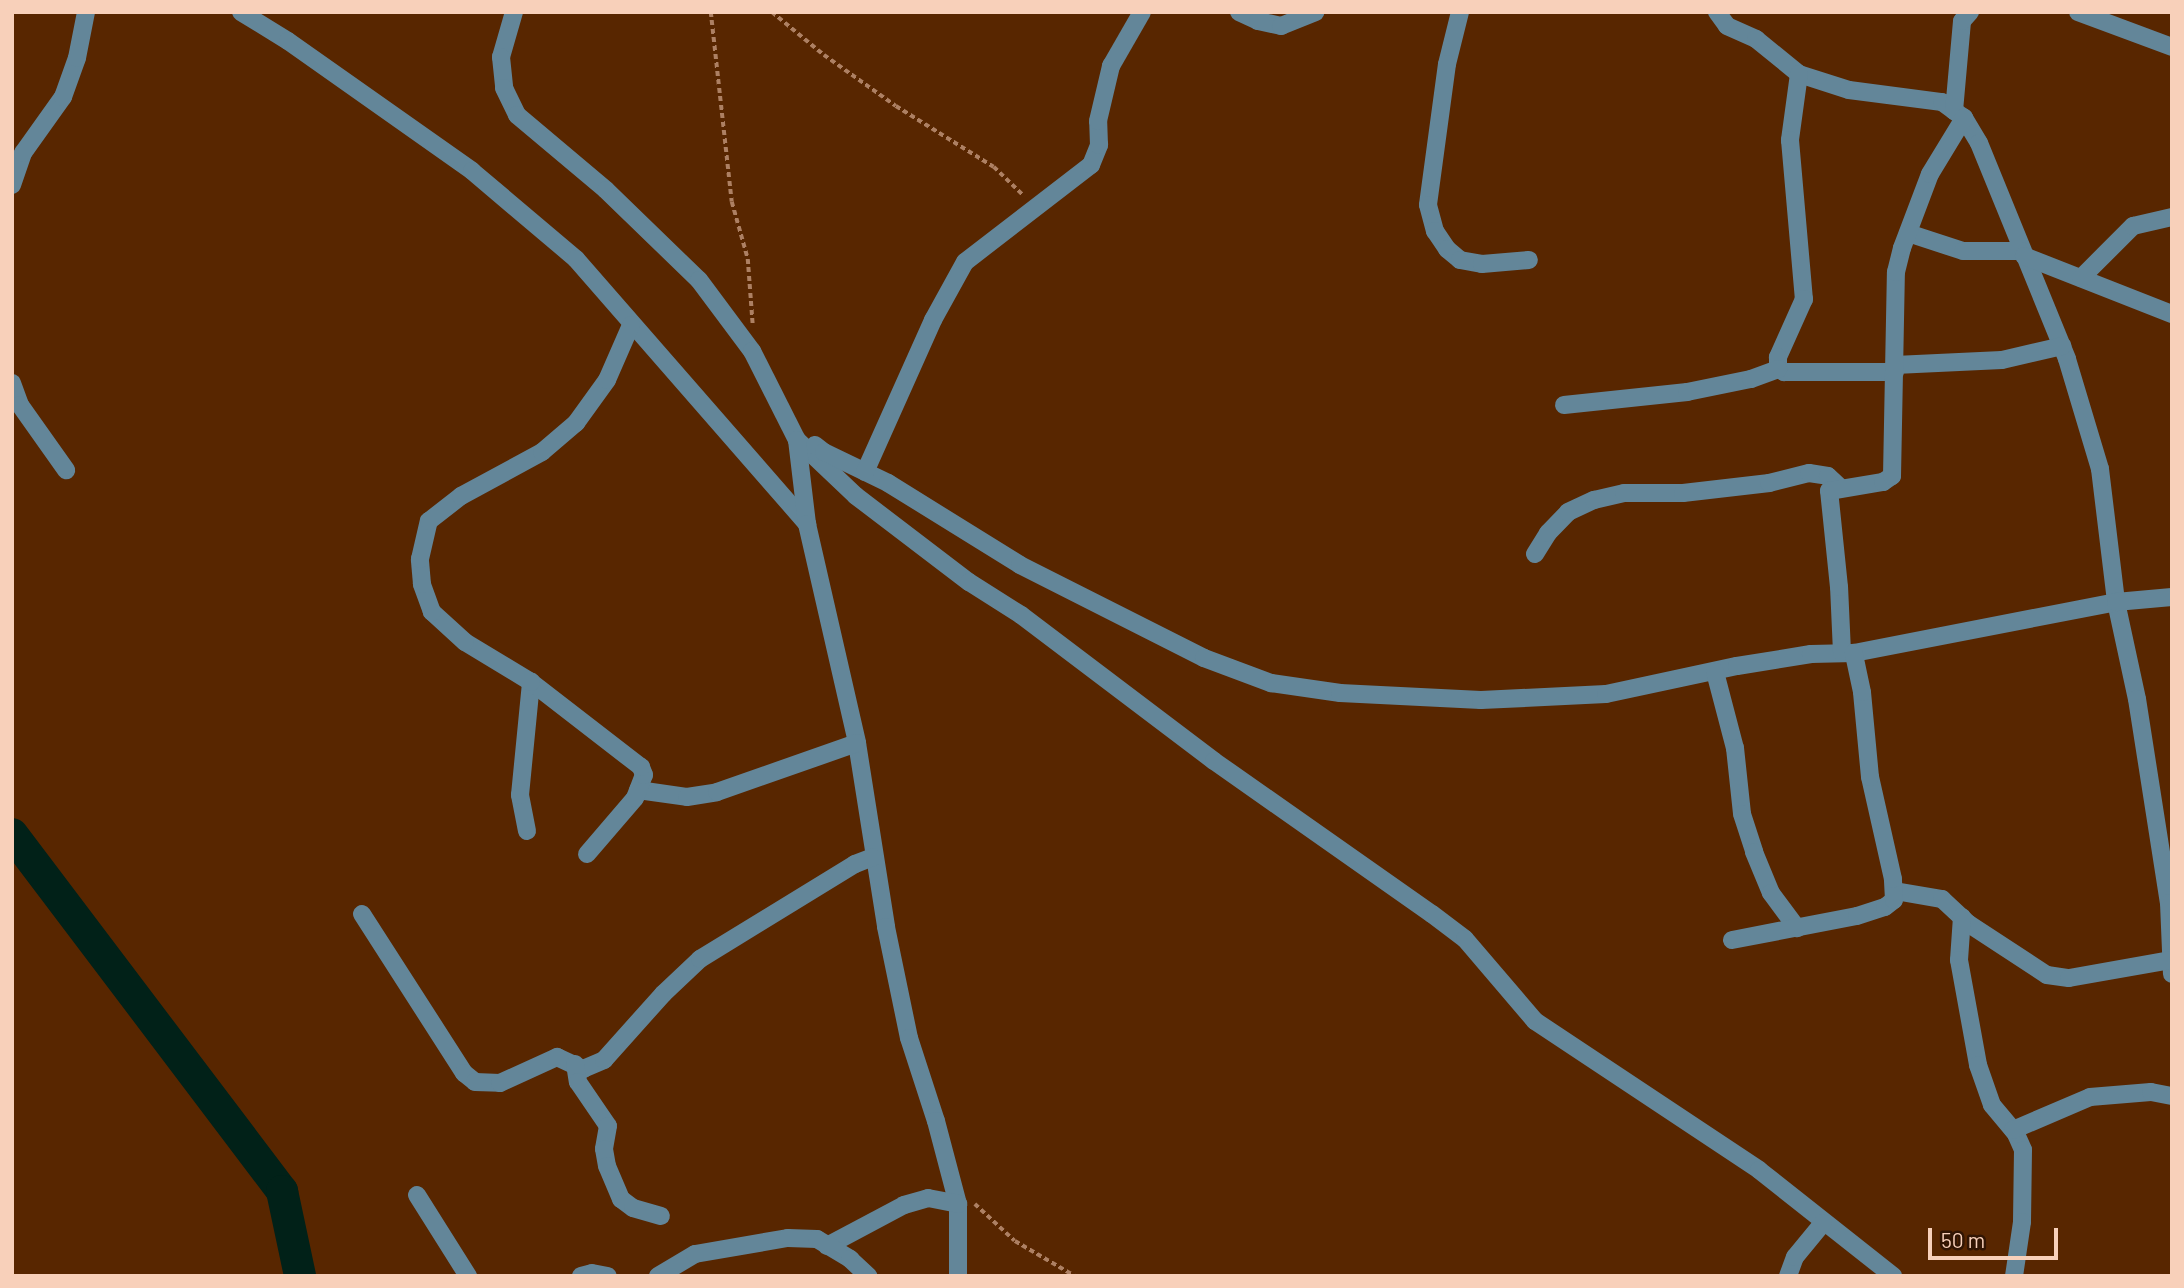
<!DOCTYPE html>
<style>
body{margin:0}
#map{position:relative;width:2184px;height:1288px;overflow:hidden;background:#582600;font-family:Barlow,sans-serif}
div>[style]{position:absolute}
.river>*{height:32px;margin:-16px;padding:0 16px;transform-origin:16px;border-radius:16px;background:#012118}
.path>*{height:3.5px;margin-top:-1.75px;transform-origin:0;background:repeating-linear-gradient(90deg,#ad8063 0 5px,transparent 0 8.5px)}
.minor>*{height:18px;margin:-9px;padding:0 9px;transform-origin:9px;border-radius:9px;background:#638699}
span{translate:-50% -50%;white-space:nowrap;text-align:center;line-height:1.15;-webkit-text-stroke:7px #311503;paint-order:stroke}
.frame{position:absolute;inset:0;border:14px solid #f8d0ba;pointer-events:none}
.scale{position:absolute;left:1928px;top:1228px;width:130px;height:32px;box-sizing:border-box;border:4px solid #f8d0ba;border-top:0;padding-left:9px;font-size:21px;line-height:24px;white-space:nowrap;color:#f8d0ba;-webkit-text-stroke:5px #311503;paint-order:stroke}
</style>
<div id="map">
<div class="river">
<div style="left:12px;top:834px;width:448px;rotate:52.9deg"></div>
<div style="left:282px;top:1191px;width:87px;rotate:78deg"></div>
</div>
<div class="path">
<div style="left:711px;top:12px;width:191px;rotate:83.7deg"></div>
<div style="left:732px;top:202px;width:59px;rotate:74.3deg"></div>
<div style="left:748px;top:259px;width:66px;rotate:85.7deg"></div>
<div style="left:772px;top:12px;width:67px;rotate:39.6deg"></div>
<div style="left:824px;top:55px;width:88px;rotate:35.3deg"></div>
<div style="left:896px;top:106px;width:115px;rotate:31.9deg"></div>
<div style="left:994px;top:167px;width:42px;rotate:44deg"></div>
<div style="left:975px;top:1204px;width:54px;rotate:42.8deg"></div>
<div style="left:1015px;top:1241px;width:69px;rotate:30.3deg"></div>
</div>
<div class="minor">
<div style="left:241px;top:12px;width:55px;rotate:31.7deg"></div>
<div style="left:288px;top:41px;width:225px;rotate:35.2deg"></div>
<div style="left:472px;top:171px;width:136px;rotate:40.2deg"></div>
<div style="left:576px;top:259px;width:352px;rotate:48.9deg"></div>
<div style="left:514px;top:12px;width:47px;rotate:106.1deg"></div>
<div style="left:501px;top:57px;width:31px;rotate:84deg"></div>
<div style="left:504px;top:88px;width:30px;rotate:64deg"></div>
<div style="left:517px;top:115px;width:116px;rotate:40.1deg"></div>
<div style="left:606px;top:190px;width:129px;rotate:44.1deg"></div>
<div style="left:699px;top:280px;width:89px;rotate:53.3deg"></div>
<div style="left:752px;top:351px;width:100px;rotate:63.2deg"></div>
<div style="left:797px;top:440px;width:81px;rotate:43.5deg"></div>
<div style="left:856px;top:496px;width:142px;rotate:37.3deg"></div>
<div style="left:969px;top:582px;width:62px;rotate:32.4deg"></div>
<div style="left:1021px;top:615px;width:242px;rotate:37.1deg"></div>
<div style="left:1214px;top:761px;width:266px;rotate:35.1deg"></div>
<div style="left:1432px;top:914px;width:41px;rotate:37.1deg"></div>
<div style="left:1465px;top:939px;width:108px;rotate:49.5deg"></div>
<div style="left:1535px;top:1021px;width:269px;rotate:33.6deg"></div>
<div style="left:1759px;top:1170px;width:171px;rotate:38.3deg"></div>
<div style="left:1239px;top:12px;width:21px;rotate:25deg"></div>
<div style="left:1258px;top:21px;width:24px;rotate:12deg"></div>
<div style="left:1281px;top:26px;width:37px;rotate:-22deg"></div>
<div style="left:1460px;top:12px;width:54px;rotate:104deg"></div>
<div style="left:1447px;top:64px;width:142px;rotate:97.7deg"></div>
<div style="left:1428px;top:205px;width:27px;rotate:75deg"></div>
<div style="left:1435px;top:231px;width:22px;rotate:56deg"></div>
<div style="left:1447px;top:249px;width:17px;rotate:40deg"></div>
<div style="left:1460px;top:260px;width:22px;rotate:10deg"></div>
<div style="left:1482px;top:264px;width:47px;rotate:-4.9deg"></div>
<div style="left:1717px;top:12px;width:17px;rotate:54deg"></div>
<div style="left:1727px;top:26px;width:32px;rotate:24deg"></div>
<div style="left:1756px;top:39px;width:55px;rotate:39.1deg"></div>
<div style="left:1799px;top:74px;width:52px;rotate:17.7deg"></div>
<div style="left:1849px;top:90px;width:94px;rotate:7.4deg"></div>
<div style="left:1942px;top:102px;width:27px;rotate:36deg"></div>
<div style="left:1964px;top:118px;width:29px;rotate:59deg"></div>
<div style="left:1979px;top:143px;width:233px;rotate:67.8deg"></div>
<div style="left:2067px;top:359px;width:115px;rotate:73.3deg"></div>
<div style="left:2100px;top:469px;width:134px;rotate:83.1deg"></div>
<div style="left:2116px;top:602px;width:99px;rotate:77.8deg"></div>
<div style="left:2137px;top:699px;width:206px;rotate:81.1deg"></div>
<div style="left:2169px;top:903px;width:71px;rotate:87.6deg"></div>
<div style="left:2078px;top:12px;width:100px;rotate:20.4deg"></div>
<div style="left:1799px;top:74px;width:67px;rotate:97.8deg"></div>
<div style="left:1790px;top:140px;width:160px;rotate:85deg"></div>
<div style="left:1804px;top:299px;width:64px;rotate:114.1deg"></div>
<div style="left:1778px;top:357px;width:12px;rotate:90deg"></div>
<div style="left:1778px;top:369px;width:7px;rotate:27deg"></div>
<div style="left:1784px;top:372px;width:111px"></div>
<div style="left:1954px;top:111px;width:90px;rotate:-84.9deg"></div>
<div style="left:1962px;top:21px;width:12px;rotate:-48deg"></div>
<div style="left:12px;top:185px;width:34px;rotate:-71deg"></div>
<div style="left:23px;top:153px;width:69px;rotate:-54.5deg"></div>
<div style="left:63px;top:97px;width:41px;rotate:-70.3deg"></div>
<div style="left:77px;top:58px;width:47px;rotate:-78.9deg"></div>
<div style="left:1908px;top:233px;width:58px;rotate:18.1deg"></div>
<div style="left:1963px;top:251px;width:59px"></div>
<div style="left:2024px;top:256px;width:159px;rotate:21.4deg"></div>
<div style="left:2081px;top:278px;width:74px;rotate:-45deg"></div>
<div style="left:2133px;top:226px;width:40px;rotate:-13deg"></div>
<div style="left:1895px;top:365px;width:107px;rotate:-2.7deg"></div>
<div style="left:2002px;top:360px;width:62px;rotate:-13.1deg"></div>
<div style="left:12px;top:383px;width:23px;rotate:70deg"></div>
<div style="left:20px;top:405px;width:80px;rotate:54.7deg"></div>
<div style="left:1564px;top:405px;width:124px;rotate:-6deg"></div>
<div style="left:1687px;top:392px;width:65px;rotate:-11.5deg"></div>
<div style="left:1751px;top:379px;width:29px;rotate:-20deg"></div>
<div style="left:797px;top:440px;width:85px;rotate:83.2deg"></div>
<div style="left:807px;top:524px;width:225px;rotate:77.1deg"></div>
<div style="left:857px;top:743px;width:186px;rotate:81deg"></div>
<div style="left:886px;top:927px;width:113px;rotate:78.3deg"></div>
<div style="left:909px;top:1038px;width:87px;rotate:72deg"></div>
<div style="left:936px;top:1121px;width:86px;rotate:75.2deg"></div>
<div style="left:958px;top:1204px;width:72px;rotate:90deg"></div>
<div style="left:815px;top:445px;width:11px;rotate:38deg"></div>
<div style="left:824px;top:452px;width:71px;rotate:25.8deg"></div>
<div style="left:888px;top:483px;width:155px;rotate:31.8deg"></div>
<div style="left:1020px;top:565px;width:206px;rotate:26.8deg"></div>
<div style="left:1204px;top:658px;width:72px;rotate:20.5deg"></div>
<div style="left:1271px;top:683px;width:70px;rotate:8.2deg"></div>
<div style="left:1340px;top:693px;width:141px;rotate:2.8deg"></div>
<div style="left:1481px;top:700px;width:125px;rotate:-2.7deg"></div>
<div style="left:1606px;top:694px;width:134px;rotate:-12.1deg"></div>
<div style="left:1737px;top:666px;width:75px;rotate:-9.2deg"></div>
<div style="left:1811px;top:654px;width:43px;rotate:-1.3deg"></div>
<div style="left:1854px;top:653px;width:267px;rotate:-11deg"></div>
<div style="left:2116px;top:602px;width:56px;rotate:-5.1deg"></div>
<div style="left:865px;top:472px;width:167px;rotate:-65.9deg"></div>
<div style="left:933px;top:320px;width:66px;rotate:-61.1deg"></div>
<div style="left:965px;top:262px;width:159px;rotate:-37.6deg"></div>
<div style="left:1091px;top:165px;width:22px;rotate:-68deg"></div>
<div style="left:1099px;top:145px;width:24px;rotate:-92deg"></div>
<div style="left:1098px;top:121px;width:57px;rotate:-76.7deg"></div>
<div style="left:1111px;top:66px;width:62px;rotate:-60.1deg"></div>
<div style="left:1535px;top:554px;width:25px;rotate:-58deg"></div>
<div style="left:1548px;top:533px;width:29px;rotate:-46deg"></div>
<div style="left:1568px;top:512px;width:29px;rotate:-25deg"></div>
<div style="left:1594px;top:500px;width:31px;rotate:-13deg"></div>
<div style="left:1624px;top:493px;width:59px"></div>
<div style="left:1683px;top:493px;width:87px;rotate:-6.6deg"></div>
<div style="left:1769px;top:483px;width:41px;rotate:-14deg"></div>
<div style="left:1809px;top:473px;width:19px;rotate:9deg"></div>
<div style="left:1828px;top:476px;width:18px;rotate:43deg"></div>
<div style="left:1842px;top:652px;width:65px;rotate:-92.6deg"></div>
<div style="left:1839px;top:587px;width:97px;rotate:-95.9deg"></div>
<div style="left:1829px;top:491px;width:55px;rotate:-9.5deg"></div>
<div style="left:1883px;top:482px;width:11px;rotate:-34deg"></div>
<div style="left:1892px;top:476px;width:204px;rotate:-88.9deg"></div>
<div style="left:1896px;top:272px;width:25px;rotate:-76deg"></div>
<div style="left:1902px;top:248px;width:79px;rotate:-69.3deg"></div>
<div style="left:1930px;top:174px;width:66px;rotate:-58.7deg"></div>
<div style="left:1715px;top:672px;width:79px;rotate:75.3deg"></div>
<div style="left:1735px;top:748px;width:66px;rotate:83.9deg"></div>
<div style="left:1742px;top:814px;width:40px;rotate:72deg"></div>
<div style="left:1754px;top:852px;width:44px;rotate:67.5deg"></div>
<div style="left:1771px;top:893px;width:44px;rotate:53.4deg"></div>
<div style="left:638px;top:790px;width:49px;rotate:8.1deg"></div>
<div style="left:687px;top:797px;width:30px;rotate:-9deg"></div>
<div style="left:717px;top:792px;width:148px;rotate:-19.3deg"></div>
<div style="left:527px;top:831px;width:37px;rotate:-101deg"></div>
<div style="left:520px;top:795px;width:114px;rotate:-84.4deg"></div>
<div style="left:587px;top:854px;width:74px;rotate:-49.4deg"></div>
<div style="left:635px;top:798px;width:25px;rotate:-69deg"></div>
<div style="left:644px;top:775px;width:9px;rotate:-111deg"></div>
<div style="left:641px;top:767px;width:139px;rotate:-142.3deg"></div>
<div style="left:531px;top:682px;width:77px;rotate:-148.8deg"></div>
<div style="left:465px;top:642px;width:45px;rotate:-137.7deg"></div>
<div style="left:432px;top:612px;width:30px;rotate:-110deg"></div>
<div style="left:422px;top:584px;width:25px;rotate:-95deg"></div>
<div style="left:420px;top:559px;width:39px;rotate:-77deg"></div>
<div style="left:429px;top:521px;width:41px;rotate:-38deg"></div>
<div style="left:461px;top:496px;width:92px;rotate:-28.5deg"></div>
<div style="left:542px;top:452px;width:45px;rotate:-40.5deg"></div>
<div style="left:576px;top:423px;width:53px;rotate:-54.2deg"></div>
<div style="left:607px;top:380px;width:60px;rotate:-66.4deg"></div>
<div style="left:1895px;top:891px;width:48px;rotate:9.7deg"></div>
<div style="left:1942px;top:899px;width:37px;rotate:43deg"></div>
<div style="left:1969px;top:924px;width:93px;rotate:33.2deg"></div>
<div style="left:2047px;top:975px;width:22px;rotate:8deg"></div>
<div style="left:2069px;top:978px;width:104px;rotate:-10deg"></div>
<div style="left:362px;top:914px;width:189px;rotate:57.3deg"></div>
<div style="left:464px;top:1073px;width:14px;rotate:39deg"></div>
<div style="left:475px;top:1082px;width:25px;rotate:2deg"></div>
<div style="left:500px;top:1083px;width:63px;rotate:-24.5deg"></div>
<div style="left:557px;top:1057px;width:29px;rotate:25deg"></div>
<div style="left:583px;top:1069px;width:23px;rotate:-23deg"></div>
<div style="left:604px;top:1060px;width:89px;rotate:-48.2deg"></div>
<div style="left:663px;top:994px;width:51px;rotate:-43.4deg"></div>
<div style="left:700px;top:959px;width:182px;rotate:-31.5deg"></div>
<div style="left:855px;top:864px;width:19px;rotate:-21deg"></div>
<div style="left:1962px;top:917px;width:43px;rotate:94deg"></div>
<div style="left:1959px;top:960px;width:107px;rotate:79.7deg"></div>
<div style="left:1978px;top:1065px;width:42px;rotate:70.7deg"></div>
<div style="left:1992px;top:1105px;width:38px;rotate:50deg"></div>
<div style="left:2016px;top:1134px;width:17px;rotate:66deg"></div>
<div style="left:2023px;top:1150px;width:72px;rotate:90.8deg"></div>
<div style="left:2022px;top:1222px;width:55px;rotate:98.4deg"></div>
<div style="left:1732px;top:940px;width:127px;rotate:-10.9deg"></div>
<div style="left:1857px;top:916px;width:29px;rotate:-18deg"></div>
<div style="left:1885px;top:907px;width:11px;rotate:-38deg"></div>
<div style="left:1894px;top:900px;width:21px;rotate:-93deg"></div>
<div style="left:1893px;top:879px;width:105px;rotate:-102.7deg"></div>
<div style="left:1870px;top:777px;width:85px;rotate:-95.4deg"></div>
<div style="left:1862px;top:692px;width:40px;rotate:-102deg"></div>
<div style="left:575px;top:1064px;width:18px;rotate:81deg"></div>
<div style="left:578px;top:1082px;width:53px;rotate:55.7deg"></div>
<div style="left:608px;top:1126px;width:23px;rotate:100deg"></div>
<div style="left:604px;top:1149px;width:17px;rotate:80deg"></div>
<div style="left:607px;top:1166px;width:36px;rotate:67deg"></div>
<div style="left:621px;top:1199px;width:15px;rotate:37deg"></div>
<div style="left:633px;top:1208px;width:29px;rotate:16deg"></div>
<div style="left:2013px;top:1130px;width:84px;rotate:-23.2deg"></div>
<div style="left:2090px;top:1097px;width:61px;rotate:-4.7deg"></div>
<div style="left:2151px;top:1092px;width:21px;rotate:11deg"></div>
<div style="left:417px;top:1195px;width:96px;rotate:57.8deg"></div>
<div style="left:827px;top:1246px;width:87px;rotate:-28deg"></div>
<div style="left:904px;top:1205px;width:25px;rotate:-16deg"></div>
<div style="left:928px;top:1198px;width:31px;rotate:11deg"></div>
<div style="left:581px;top:1276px;width:11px;rotate:-15deg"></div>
<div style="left:592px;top:1273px;width:16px;rotate:11deg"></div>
<div style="left:658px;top:1276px;width:43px;rotate:-30.7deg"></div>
<div style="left:695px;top:1254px;width:94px;rotate:-9.8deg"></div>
<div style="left:788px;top:1238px;width:29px;rotate:2deg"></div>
<div style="left:817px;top:1239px;width:39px;rotate:31deg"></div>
<div style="left:850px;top:1259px;width:25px;rotate:43deg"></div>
<div style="left:1788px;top:1276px;width:20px;rotate:-70deg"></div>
<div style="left:1795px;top:1257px;width:44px;rotate:-50.5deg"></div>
</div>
<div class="frame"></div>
<div class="scale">50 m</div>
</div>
